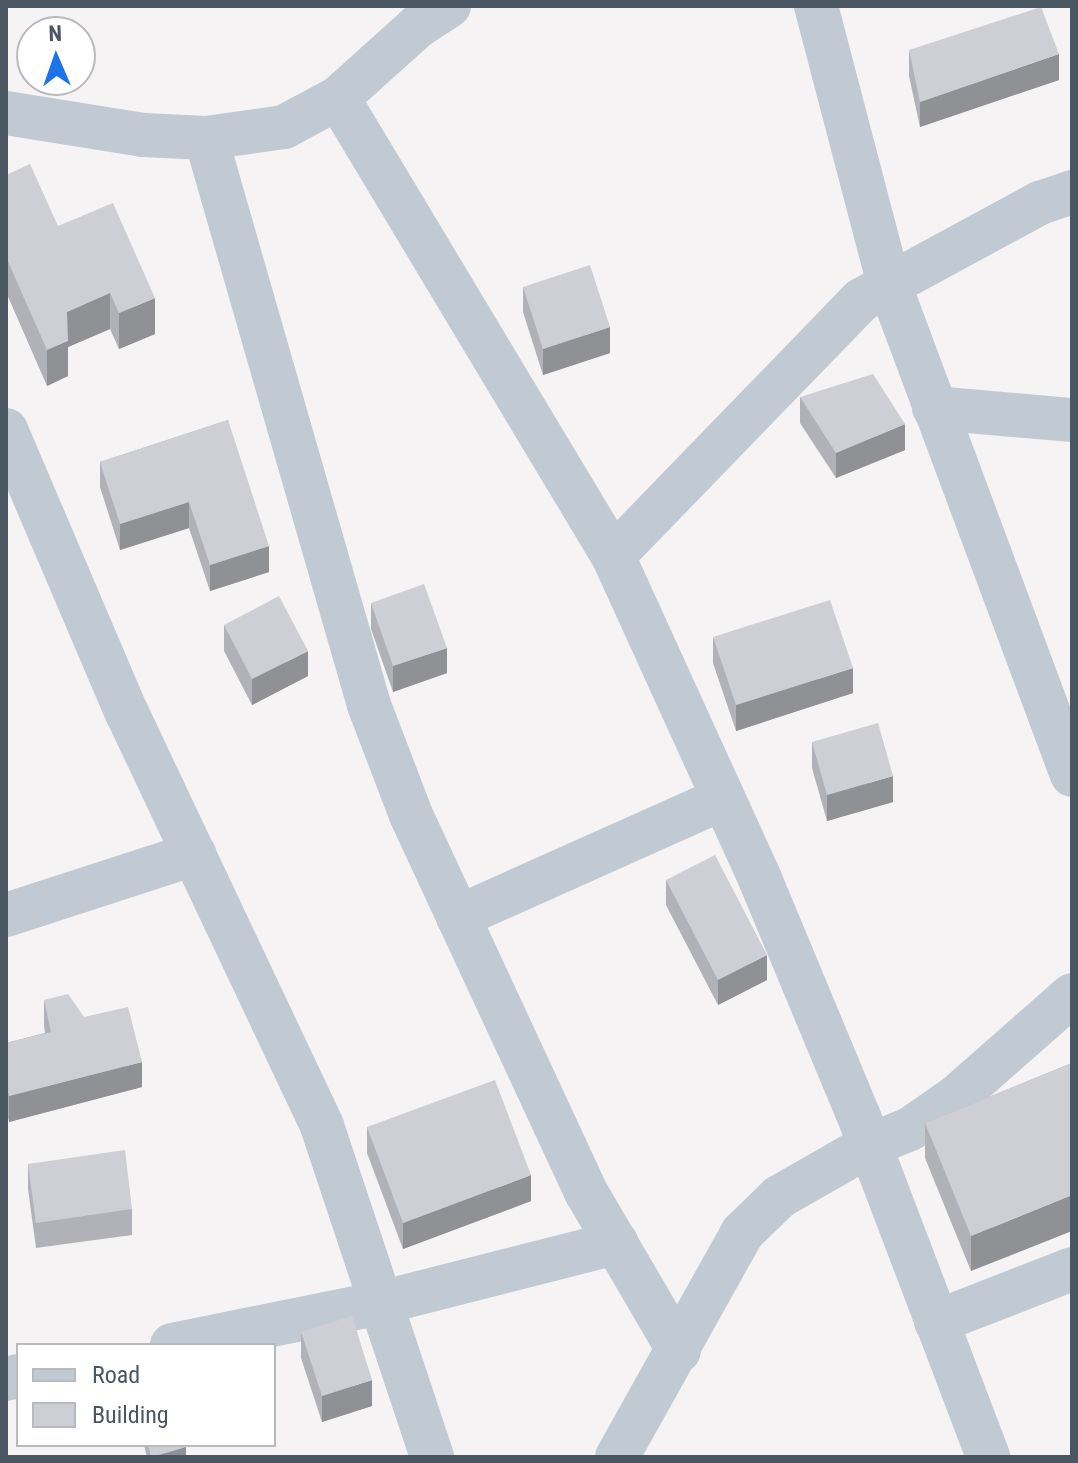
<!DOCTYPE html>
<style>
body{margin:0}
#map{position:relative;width:1078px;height:1463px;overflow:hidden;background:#f5f3f3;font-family:"Roboto Condensed",sans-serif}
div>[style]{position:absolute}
.minor>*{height:44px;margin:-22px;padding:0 22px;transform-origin:22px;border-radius:22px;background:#c1cad2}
.wall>*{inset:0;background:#b0b2b7}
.shaded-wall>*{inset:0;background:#909195}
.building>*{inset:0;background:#cdcfd5}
span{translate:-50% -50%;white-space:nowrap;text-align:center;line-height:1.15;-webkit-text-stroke:8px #fff;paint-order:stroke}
.frame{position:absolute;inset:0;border:8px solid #4a5661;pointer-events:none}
.legend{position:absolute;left:16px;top:1343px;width:260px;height:104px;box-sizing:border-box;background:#fff;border:2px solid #b7bbc0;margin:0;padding:10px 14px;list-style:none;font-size:24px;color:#4a5661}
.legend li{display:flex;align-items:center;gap:16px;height:40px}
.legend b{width:40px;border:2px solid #b7bbc0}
.north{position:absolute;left:16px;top:16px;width:80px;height:80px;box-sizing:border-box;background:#fff;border:2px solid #b7bbc0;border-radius:50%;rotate:358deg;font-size:22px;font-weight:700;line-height:32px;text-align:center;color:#4a5661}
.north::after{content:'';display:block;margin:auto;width:28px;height:36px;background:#1a73e8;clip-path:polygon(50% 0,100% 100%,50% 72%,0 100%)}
</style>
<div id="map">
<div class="minor">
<div style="left:816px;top:6px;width:284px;rotate:75.3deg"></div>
<div style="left:888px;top:281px;width:527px;rotate:69.57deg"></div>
<div style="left:338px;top:98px;width:534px;rotate:59.02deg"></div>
<div style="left:613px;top:556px;width:355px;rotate:65.5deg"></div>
<div style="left:760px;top:879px;width:255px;rotate:67.4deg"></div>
<div style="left:858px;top:1114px;width:367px;rotate:69.2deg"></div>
<div style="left:6px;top:113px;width:139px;rotate:9.1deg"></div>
<div style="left:143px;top:135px;width:63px;rotate:2.7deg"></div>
<div style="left:206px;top:138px;width:79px;rotate:-8deg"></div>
<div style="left:284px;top:127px;width:61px;rotate:-28.2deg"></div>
<div style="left:338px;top:98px;width:108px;rotate:-42deg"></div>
<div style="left:418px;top:26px;width:37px;rotate:-33deg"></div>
<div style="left:206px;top:138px;width:590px;rotate:73.96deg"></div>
<div style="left:369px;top:705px;width:118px;rotate:69.1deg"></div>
<div style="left:411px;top:815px;width:416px;rotate:65.1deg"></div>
<div style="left:586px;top:1192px;width:184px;rotate:59.7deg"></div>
<div style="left:934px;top:408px;width:139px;rotate:5deg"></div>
<div style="left:6px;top:430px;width:308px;rotate:66.9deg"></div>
<div style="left:127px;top:713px;width:457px;rotate:64.7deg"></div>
<div style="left:322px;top:1126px;width:349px;rotate:71.6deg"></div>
<div style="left:613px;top:556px;width:356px;rotate:-45.9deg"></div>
<div style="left:861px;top:300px;width:204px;rotate:-28.5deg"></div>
<div style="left:1040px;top:203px;width:34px;rotate:-19deg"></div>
<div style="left:6px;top:915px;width:198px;rotate:-18deg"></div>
<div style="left:458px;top:917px;width:289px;rotate:-24.1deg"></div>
<div style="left:936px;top:1322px;width:146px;rotate:-21.3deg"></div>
<div style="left:172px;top:1345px;width:212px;rotate:-11.4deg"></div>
<div style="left:380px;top:1303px;width:244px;rotate:-14.3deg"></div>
<div style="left:6px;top:1379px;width:12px;rotate:-14deg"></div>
<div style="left:617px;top:1457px;width:257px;rotate:-60.8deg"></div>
<div style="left:742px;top:1233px;width:52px;rotate:-44.2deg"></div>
<div style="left:779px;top:1197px;width:103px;rotate:-29.8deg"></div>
<div style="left:868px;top:1146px;width:45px;rotate:-22deg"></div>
<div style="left:910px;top:1129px;width:56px;rotate:-34.8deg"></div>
<div style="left:956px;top:1097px;width:154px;rotate:-41.3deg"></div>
</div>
<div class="wall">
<div style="clip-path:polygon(909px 50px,1059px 80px,920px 127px,909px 76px)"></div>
<div style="clip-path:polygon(6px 175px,58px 226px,155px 334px,119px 349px,110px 329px,68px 347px,68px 376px,47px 386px,6px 292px)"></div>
<div style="clip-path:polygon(523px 287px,610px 353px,543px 375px,523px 312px)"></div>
<div style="clip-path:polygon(800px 397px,905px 450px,836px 478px,800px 423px)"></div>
<div style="clip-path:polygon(228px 420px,269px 572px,210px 591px,189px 528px,120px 550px,100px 487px,100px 462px)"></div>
<div style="clip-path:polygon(371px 603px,447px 673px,393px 692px,371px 629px)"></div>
<div style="clip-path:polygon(224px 625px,308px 676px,252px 705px,224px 651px)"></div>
<div style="clip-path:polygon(713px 637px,853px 693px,736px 731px,713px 663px)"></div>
<div style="clip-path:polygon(812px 742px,893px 802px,827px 821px,812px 768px)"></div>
<div style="clip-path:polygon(666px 880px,767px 980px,718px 1005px,666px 905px)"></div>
<div style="clip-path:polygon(44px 1000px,84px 1017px,142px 1087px,9px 1122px,6px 1110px,6px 1043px,45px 1033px,44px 1026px)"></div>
<div style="clip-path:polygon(1072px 1063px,971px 1271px,925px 1158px,925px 1123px)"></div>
<div style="clip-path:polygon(367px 1127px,531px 1201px,403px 1249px,367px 1153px)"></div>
<div style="clip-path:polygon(28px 1164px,132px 1209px,132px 1235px,36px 1248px,28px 1189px)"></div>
<div style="clip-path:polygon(301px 1332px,372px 1406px,322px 1422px,301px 1358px)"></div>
<div style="clip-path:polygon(144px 1445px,186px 1445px,186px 1457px,147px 1457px)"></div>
</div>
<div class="shaded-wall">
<div style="clip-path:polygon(1059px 54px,1059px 80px,920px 127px,920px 102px)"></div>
<div style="clip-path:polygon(110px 293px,110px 329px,68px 347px,68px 376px,47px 386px,47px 350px,67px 312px)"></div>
<div style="clip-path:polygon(155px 298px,155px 334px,119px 349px,119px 313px)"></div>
<div style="clip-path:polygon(610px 327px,610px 353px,543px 375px,543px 349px)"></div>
<div style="clip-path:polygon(905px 424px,905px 450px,836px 478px,836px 453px)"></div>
<div style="clip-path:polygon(189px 502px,189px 528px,120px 550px,120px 524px)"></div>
<div style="clip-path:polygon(269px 546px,269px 572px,210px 591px,210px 565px)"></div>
<div style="clip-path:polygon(447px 648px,447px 673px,393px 692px,393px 666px)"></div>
<div style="clip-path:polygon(308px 651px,308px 676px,252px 705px,252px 679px)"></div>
<div style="clip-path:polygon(853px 668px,853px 693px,736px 731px,736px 705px)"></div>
<div style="clip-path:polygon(893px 776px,893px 802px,827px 821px,827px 795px)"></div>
<div style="clip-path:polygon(767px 955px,767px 980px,718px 1005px,718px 980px)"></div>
<div style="clip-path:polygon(142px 1062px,142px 1087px,9px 1122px,9px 1096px)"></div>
<div style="clip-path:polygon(531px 1175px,531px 1201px,403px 1249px,403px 1223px)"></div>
<div style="clip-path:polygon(1072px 1195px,1072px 1231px,971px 1271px,971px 1236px)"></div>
<div style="clip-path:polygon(372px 1380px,372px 1406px,322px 1422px,322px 1396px)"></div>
<div style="clip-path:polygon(186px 1447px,186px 1457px,153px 1457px)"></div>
</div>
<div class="building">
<div style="clip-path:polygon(1041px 7px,1059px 54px,920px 102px,909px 50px)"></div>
<div style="clip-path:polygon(30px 164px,58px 226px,113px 203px,155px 298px,119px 313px,110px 293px,67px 312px,68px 341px,47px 350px,6px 257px,6px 175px)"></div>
<div style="clip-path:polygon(590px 265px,610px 327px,543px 349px,523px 287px)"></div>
<div style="clip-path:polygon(873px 374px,905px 424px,836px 453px,800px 397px)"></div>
<div style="clip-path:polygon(228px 420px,269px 546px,210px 565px,189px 502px,120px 524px,100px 462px)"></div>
<div style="clip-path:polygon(424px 584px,447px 648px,393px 666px,371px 603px)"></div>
<div style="clip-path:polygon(279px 596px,308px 651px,252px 679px,224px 625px)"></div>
<div style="clip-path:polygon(830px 600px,853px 668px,736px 705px,713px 637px)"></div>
<div style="clip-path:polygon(878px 723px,893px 776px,827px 795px,812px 742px)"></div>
<div style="clip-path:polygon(715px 855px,767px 955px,718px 980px,666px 880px)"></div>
<div style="clip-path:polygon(68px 994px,84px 1017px,128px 1007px,142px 1062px,9px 1096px,6px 1085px,6px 1043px,51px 1032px,44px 1000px)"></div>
<div style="clip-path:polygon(1072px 1063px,1072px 1195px,971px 1236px,925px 1123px)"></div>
<div style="clip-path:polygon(495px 1080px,531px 1175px,403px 1223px,367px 1127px)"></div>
<div style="clip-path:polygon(125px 1150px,132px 1209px,36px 1223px,28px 1164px)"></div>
<div style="clip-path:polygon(352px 1316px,372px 1380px,322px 1396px,301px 1332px)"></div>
<div style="clip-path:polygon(148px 1445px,186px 1445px,186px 1447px,151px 1457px)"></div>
</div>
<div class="frame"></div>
<ul class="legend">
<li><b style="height:10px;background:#c1cad2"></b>Road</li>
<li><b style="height:22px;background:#cdcfd5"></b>Building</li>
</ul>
<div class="north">N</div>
</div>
